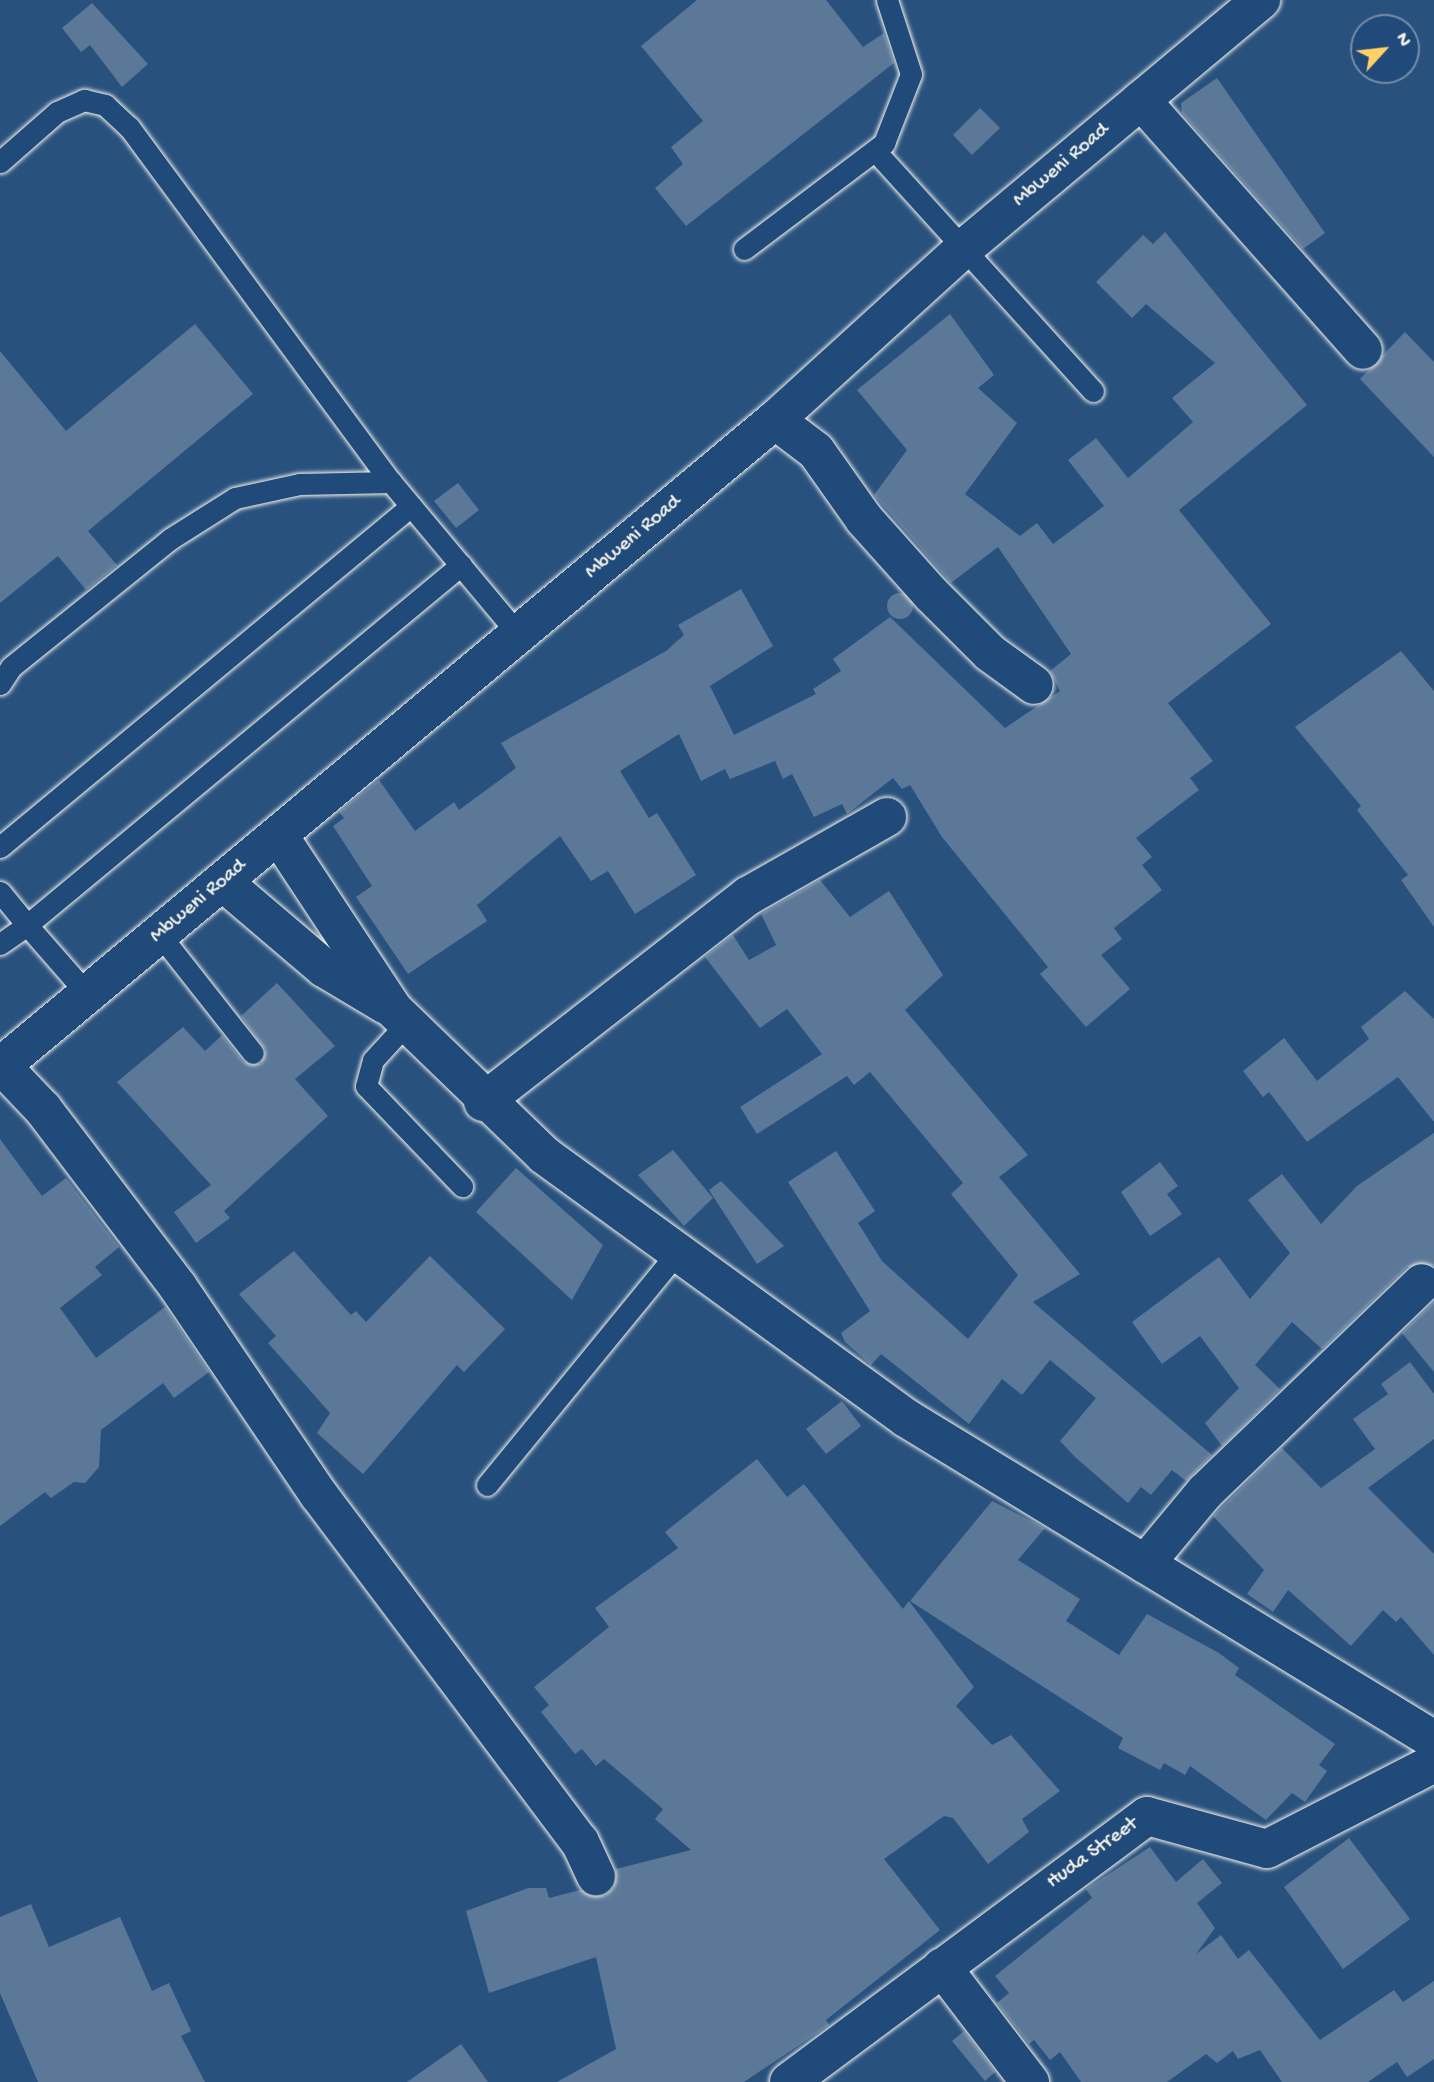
<!DOCTYPE html>
<style>
body{margin:0}
#map{position:relative;width:1434px;height:2082px;overflow:hidden;background:#28517e;font-family:"Gochi Hand",sans-serif}
div>[style]{position:absolute}
.building>*{inset:0;background:#5b7899}
.round{border-radius:50%}
.roads{filter:drop-shadow(0 0 2px #f4f1e8) drop-shadow(0 0 2px #f4f1e8)}
.service>*{height:21px;margin:-10.5px;padding:0 10.5px;transform-origin:10.5px;border-radius:10.5px;background:#1f4a7a}
.minor>*{height:38px;margin:-19px;padding:0 19px;transform-origin:19px;border-radius:19px;background:#1f4a7a}
.tertiary>*{height:38px;margin:-19px;padding:0 19px;transform-origin:19px;border-radius:19px;background:#1f4a7a}
span{translate:-50% -50%;white-space:nowrap;text-align:center;line-height:1.15;-webkit-text-stroke:6px #1f4a7a;paint-order:stroke}
.street-label{font-size:21px;color:#f4f1e8}
.north{position:absolute;left:1350px;top:14px;width:70px;height:70px;box-sizing:border-box;background:#1f4a7a;border:2px solid #748da6;border-radius:50%;rotate:63deg;font-size:19px;font-weight:700;line-height:28px;text-align:center;color:#f4f1e8}
.north::after{content:'';display:block;margin:auto;width:24px;height:32px;background:#ffd166;clip-path:polygon(50% 0,100% 100%,50% 72%,0 100%)}
</style>
<div id="map">
<div class="building">
<div style="clip-path:polygon(697px 0,826px 0,863px 47px,884px 33px,894px 63px,686px 226px,655px 188px,683px 164px,671px 147px,703px 121px,641px 46px)"></div>
<div style="clip-path:polygon(92px 3px,148px 64px,122px 87px,90px 45px,81px 52px,62px 28px)"></div>
<div style="clip-path:polygon(1217px 78px,1325px 233px,1303px 249px,1182px 113px,1181px 103px)"></div>
<div style="clip-path:polygon(980px 108px,1000px 128px,972px 155px,953px 135px)"></div>
<div style="clip-path:polygon(1165px 232px,1307px 405px,1179px 510px,1271px 624px,1168px 703px,1213px 761px,1190px 778px,1199px 790px,1136px 838px,1152px 857px,1142px 865px,1162px 890px,1114px 928px,1122px 939px,1101px 955px,1130px 989px,1086px 1027px,1040px 974px,1048px 967px,942px 837px,910px 785px,902px 789px,893px 778px,847px 814px,842px 804px,814px 817px,792px 774px,783px 779px,775px 761px,730px 779px,725px 769px,701px 781px,679px 734px,620px 771px,649px 818px,657px 813px,696px 875px,635px 914px,608px 871px,591px 881px,560px 836px,477px 905px,487px 921px,408px 974px,356px 897px,372px 886px,333px 826px,344px 818px,339px 812px,379px 780px,415px 831px,454px 802px,459px 810px,516px 768px,501px 743px,666px 651px,684px 635px,678px 625px,741px 589px,773px 646px,710px 686px,734px 735px,816px 694px,813px 689px,841px 671px,833px 659px,890px 617px,1005px 728px,1060px 691px,1050px 671px,1071px 654px,998px 547px,951px 583px,874px 495px,907px 450px,857px 390px,950px 314px,994px 375px,978px 388px,1017px 423px,965px 494px,1020px 536px,1037px 523px,1053px 544px,1104px 506px,1068px 460px,1096px 438px,1128px 478px,1193px 422px,1172px 398px,1215px 363px,1146px 304px,1132px 318px,1096px 282px,1143px 235px,1153px 244px)"></div>
<div style="clip-path:polygon(195px 324px,253px 394px,88px 531px,117px 565px,86px 590px,58px 556px,0 603px,0 351px,66px 431px)"></div>
<div style="clip-path:polygon(1405px 332px,1434px 362px,1434px 457px,1360px 379px)"></div>
<div style="clip-path:polygon(458px 483px,479px 510px,456px 528px,434px 501px)"></div>
<div class="round" style="left:887px;top:593px;width:26px;height:26px"></div>
<div style="clip-path:polygon(1401px 651px,1434px 691px,1434px 927px,1401px 880px,1408px 875px,1357px 810px,1361px 806px,1295px 727px)"></div>
<div style="clip-path:polygon(820px 880px,850px 917px,889px 891px,943px 975px,905px 1010px,1028px 1155px,999px 1177px,1080px 1274px,1033px 1302px,1212px 1455px,1186px 1481px,1172px 1470px,1151px 1495px,1141px 1487px,1128px 1503px,1075px 1457px,1060px 1441px,1096px 1398px,1050px 1360px,1022px 1395px,1002px 1379px,969px 1424px,881px 1354px,871px 1365px,845px 1342px,841px 1333px,870px 1311px,788px 1182px,836px 1151px,875px 1211px,858px 1223px,882px 1261px,968px 1339px,1018px 1275px,951px 1194px,963px 1183px,870px 1072px,854px 1085px,847px 1076px,757px 1134px,740px 1107px,822px 1054px,787px 1009px,760px 1028px,705px 957px,733px 935px,749px 960px,776px 945px,761px 914px)"></div>
<div style="clip-path:polygon(277px 983px,335px 1046px,295px 1079px,328px 1116px,224px 1211px,230px 1218px,196px 1243px,174px 1212px,211px 1185px,117px 1082px,183px 1027px,205px 1051px,222px 1035px,243px 1062px,261px 1064px,266px 1050px,241px 1016px)"></div>
<div style="clip-path:polygon(1405px 991px,1434px 1019px,1434px 1122px,1398px 1077px,1307px 1142px,1269px 1092px,1263px 1097px,1243px 1071px,1284px 1038px,1317px 1081px,1369px 1039px,1361px 1027px)"></div>
<div style="clip-path:polygon(1434px 1133px,1434px 1265px,1407px 1267px,1322px 1349px,1292px 1322px,1255px 1365px,1280px 1389px,1222px 1446px,1205px 1423px,1239px 1388px,1200px 1336px,1162px 1364px,1132px 1322px,1219px 1257px,1250px 1299px,1290px 1253px,1248px 1200px,1282px 1174px,1321px 1224px,1357px 1186px)"></div>
<div style="clip-path:polygon(0 1139px,42px 1196px,66px 1178px,119px 1247px,95px 1267px,102px 1275px,60px 1308px,96px 1358px,165px 1307px,209px 1372px,174px 1398px,163px 1383px,101px 1430px,99px 1467px,85px 1483px,74px 1482px,51px 1498px,45px 1492px,0 1526px)"></div>
<div style="clip-path:polygon(673px 1150px,713px 1198px,684px 1226px,638px 1175px)"></div>
<div style="clip-path:polygon(1160px 1162px,1178px 1186px,1167px 1194px,1182px 1214px,1150px 1236px,1121px 1192px)"></div>
<div style="clip-path:polygon(516px 1168px,603px 1245px,572px 1300px,476px 1212px)"></div>
<div style="clip-path:polygon(721px 1181px,784px 1246px,757px 1264px,709px 1190px)"></div>
<div style="clip-path:polygon(294px 1251px,351px 1315px,356px 1311px,366px 1322px,430px 1256px,505px 1329px,464px 1372px,457px 1365px,363px 1474px,317px 1433px,330px 1413px,268px 1343px,276px 1336px,239px 1294px)"></div>
<div style="clip-path:polygon(1434px 1302px,1434px 1372px,1402px 1333px)"></div>
<div style="clip-path:polygon(1410px 1362px,1434px 1394px,1434px 1439px,1368px 1488px,1434px 1554px,1434px 1655px,1401px 1617px,1396px 1622px,1383px 1610px,1351px 1646px,1288px 1590px,1273px 1612px,1247px 1594px,1264px 1570px,1213px 1516px,1282px 1448px,1321px 1488px,1375px 1449px,1353px 1419px,1388px 1394px,1381px 1384px)"></div>
<div style="clip-path:polygon(842px 1401px,861px 1426px,826px 1454px,806px 1429px)"></div>
<div style="clip-path:polygon(757px 1459px,787px 1497px,804px 1484px,903px 1609px,909px 1601px,974px 1687px,956px 1706px,992px 1745px,1011px 1735px,1060px 1791px,1022px 1819px,1029px 1832px,988px 1864px,953px 1818px,944px 1816px,884px 1859px,940px 1930px,826px 2020px,829px 2025px,744px 2082px,557px 2082px,616px 2049px,596px 1957px,489px 1993px,466px 1911px,528px 1888px,546px 1888px,549px 1898px,580px 1890px,605px 1896px,614px 1888px,616px 1869px,691px 1850px,655px 1819px,663px 1809px,604px 1759px,596px 1766px,582px 1749px,575px 1754px,541px 1712px,549px 1705px,534px 1687px,609px 1627px,595px 1608px,678px 1548px,665px 1532px)"></div>
<div style="clip-path:polygon(992px 1501px,1045px 1528px,1018px 1560px,1080px 1599px,1066px 1621px,1119px 1655px,1147px 1614px,1219px 1653px,1239px 1668px,1235px 1675px,1335px 1744px,1319px 1765px,1327px 1771px,1305px 1802px,1292px 1793px,1266px 1820px,1190px 1766px,1185px 1775px,1164px 1763px,1160px 1770px,1118px 1748px,1123px 1738px,910px 1601px)"></div>
<div style="clip-path:polygon(1349px 1838px,1410px 1919px,1343px 1969px,1284px 1887px)"></div>
<div style="clip-path:polygon(1150px 1847px,1176px 1882px,1203px 1859px,1222px 1883px,1197px 1903px,1215px 1928px,1196px 1954px,1221px 1935px,1238px 1959px,1249px 1950px,1320px 2040px,1394px 1990px,1403px 2002px,1434px 1981px,1434px 2059px,1407px 2077px,1397px 2062px,1368px 2082px,1282px 2082px,1260px 2050px,1238px 2059px,1233px 2051px,1217px 2063px,1206px 2054px,1167px 2082px,1081px 2082px,1060px 2052px,1050px 2060px,1034px 2040px,1029px 2044px,997px 2003px,1009px 1993px,995px 1976px,1092px 1898px,1086px 1889px)"></div>
<div style="clip-path:polygon(31px 1904px,49px 1947px,120px 1917px,152px 1991px,169px 1983px,191px 2031px,181px 2036px,205px 2082px,38px 2082px,0 1993px,0 1917px)"></div>
<div style="clip-path:polygon(964px 2031px,995px 2072px,985px 2081px,952px 2041px)"></div>
<div style="clip-path:polygon(461px 2044px,488px 2082px,407px 2082px)"></div>
</div>
<div class="roads">
<div class="service">
<div style="left:878px;top:154px;width:320px;rotate:47.8deg"></div>
<div style="left:0;top:162px;width:76px;rotate:-41.3deg"></div>
<div style="left:57px;top:112px;width:30px;rotate:-24deg"></div>
<div style="left:84px;top:100px;width:22px;rotate:13deg"></div>
<div style="left:105px;top:105px;width:33px;rotate:43deg"></div>
<div style="left:129px;top:127px;width:441px;rotate:53.6deg"></div>
<div style="left:391px;top:482px;width:199px;rotate:50.1deg"></div>
<div style="left:744px;top:249px;width:176px;rotate:-37.1deg"></div>
<div style="left:884px;top:143px;width:74px;rotate:-68.6deg"></div>
<div style="left:911px;top:74px;width:78px;rotate:-108deg"></div>
<div style="left:0;top:684px;width:20px;rotate:-57deg"></div>
<div style="left:11px;top:667px;width:204px;rotate:-38.8deg"></div>
<div style="left:170px;top:539px;width:77px;rotate:-32.2deg"></div>
<div style="left:235px;top:498px;width:66px;rotate:-12.2deg"></div>
<div style="left:300px;top:484px;width:91px;rotate:-1.3deg"></div>
<div style="left:0;top:847px;width:534px;rotate:-39.68deg"></div>
<div style="left:0;top:892px;width:43px;rotate:50.7deg"></div>
<div style="left:27px;top:925px;width:564px;rotate:-39.68deg"></div>
<div style="left:160px;top:935px;width:150px;rotate:51.8deg"></div>
<div style="left:0;top:944px;width:33px;rotate:-35deg"></div>
<div style="left:27px;top:925px;width:93px;rotate:48.9deg"></div>
<div style="left:407px;top:1023px;width:50px;rotate:132.6deg"></div>
<div style="left:373px;top:1060px;width:27px;rotate:105deg"></div>
<div style="left:366px;top:1086px;width:139px;rotate:46.2deg"></div>
<div style="left:487px;top:1485px;width:301px;rotate:-50.7deg"></div>
</div>
<div class="minor">
<div style="left:1141px;top:100px;width:334px;rotate:48.4deg"></div>
<div style="left:775px;top:420px;width:51px;rotate:37.1deg"></div>
<div style="left:816px;top:451px;width:83px;rotate:54.8deg"></div>
<div style="left:864px;top:519px;width:101px;rotate:48.2deg"></div>
<div style="left:931px;top:594px;width:83px;rotate:45deg"></div>
<div style="left:990px;top:653px;width:54px;rotate:36deg"></div>
<div style="left:279px;top:836px;width:207px;rotate:56.6deg"></div>
<div style="left:393px;top:1009px;width:210px;rotate:44deg"></div>
<div style="left:544px;top:1155px;width:447px;rotate:36deg"></div>
<div style="left:906px;top:1418px;width:618px;rotate:31.38deg"></div>
<div style="left:223px;top:882px;width:133px;rotate:40.4deg"></div>
<div style="left:324px;top:968px;width:72px;rotate:30.8deg"></div>
<div style="left:2px;top:1066px;width:59px;rotate:46.4deg"></div>
<div style="left:43px;top:1109px;width:223px;rotate:52.8deg"></div>
<div style="left:178px;top:1287px;width:251px;rotate:55.9deg"></div>
<div style="left:319px;top:1495px;width:434px;rotate:53.1deg"></div>
<div style="left:580px;top:1842px;width:38px;rotate:65deg"></div>
<div style="left:483px;top:1102px;width:336px;rotate:-37.9deg"></div>
<div style="left:748px;top:896px;width:160px;rotate:-29.6deg"></div>
<div style="left:1145px;top:1564px;width:94px;rotate:-50.2deg"></div>
<div style="left:1205px;top:1492px;width:301px;rotate:-43.9deg"></div>
<div style="left:942px;top:1967px;width:145px;rotate:52.6deg"></div>
<div style="left:789px;top:2082px;width:446px;rotate:-36.6deg"></div>
<div style="left:1147px;top:1816px;width:124px;rotate:15.4deg"></div>
<div style="left:1267px;top:1849px;width:188px;rotate:-27.2deg"></div>
</div>
<div class="tertiary">
<div style="left:0;top:1067px;width:1010px;rotate:-39.86deg"></div>
<div style="left:775px;top:420px;width:253px;rotate:-42.3deg"></div>
<div style="left:962px;top:250px;width:390px;rotate:-39.9deg"></div>
</div>
</div>
<div class="street-label">
<span style="left:1062px;top:166px;rotate:-40deg">Mbweni Road</span>
<span style="left:634px;top:538px;rotate:-40deg">Mbweni Road</span>
<span style="left:199px;top:902px;rotate:-40deg">Mbweni Road</span>
<span style="left:1093px;top:1854px;rotate:-36deg">Huda Street</span>
</div>
<div class="north">N</div>
</div>
